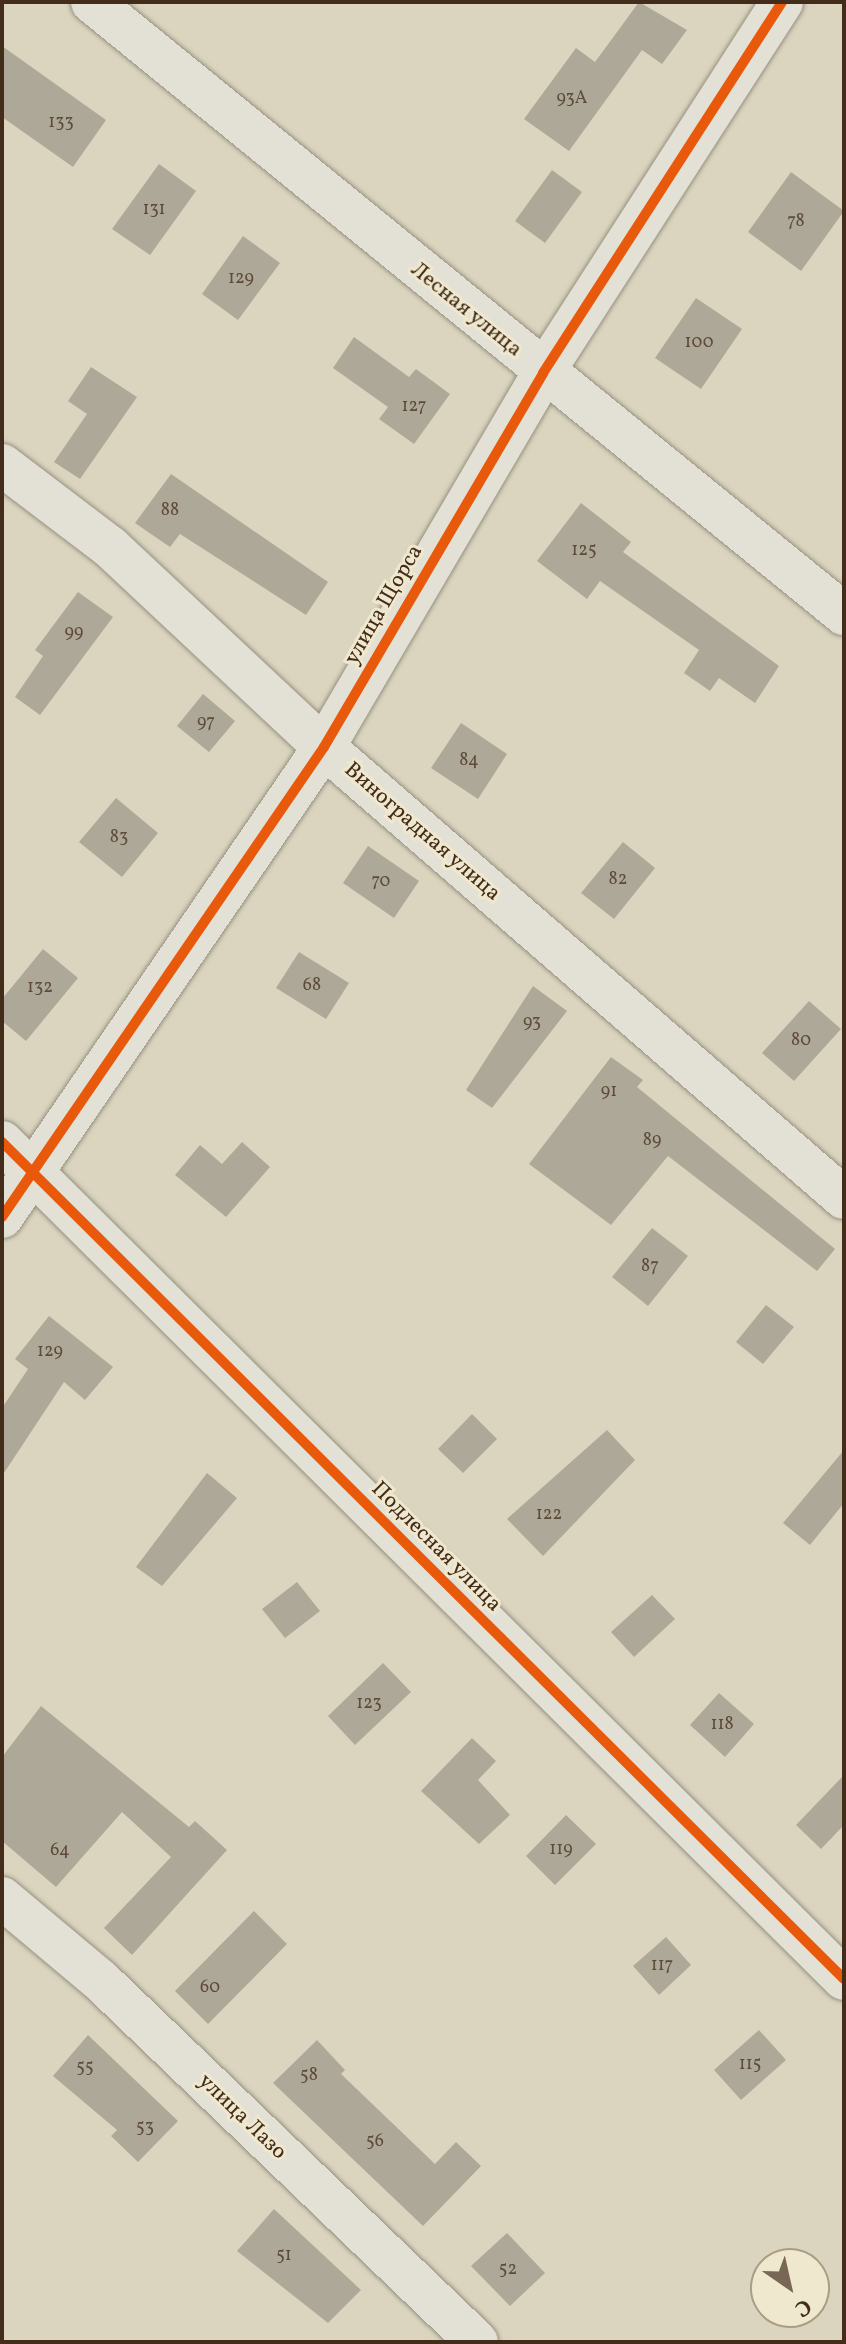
<!DOCTYPE html>
<meta charset="utf-8">
<style>
body{margin:0}
#map{position:relative;width:846px;height:2344px;overflow:hidden;background:#dbd5bf;font-family:Vollkorn,serif}
div>[style]{position:absolute}
.building>*{inset:0;background:#aea898}
.roads{filter:drop-shadow(0 0 2px #969081) drop-shadow(0 0 2px #969081)}
.street>*{height:42px;margin:-21px;padding:0 21px;transform-origin:21px;border-radius:21px;background:#e3e0d5}
.cycleway>*{height:10px;margin:-5px;padding:0 5px;transform-origin:5px;border-radius:5px;background:#e8590c}
span{translate:-50% -50%;white-space:nowrap;text-align:center;line-height:1.15;-webkit-text-stroke:6px #efe8ce;paint-order:stroke}
.number-label{font-size:18px;color:#5e4b3a}
.number-label span{-webkit-text-stroke-width:0}
.street-label{font-size:22px;color:#432c1a}
.frame{position:absolute;inset:0;border:4px solid #432c1a;pointer-events:none}
.north{position:absolute;left:750px;top:2248px;width:80px;height:80px;box-sizing:border-box;background:#efe8ce;border:2px solid #aa9d86;border-radius:50%;rotate:146deg;font-size:22px;font-weight:700;line-height:32px;text-align:center;color:#432c1a}
.north::after{content:'';display:block;margin:auto;width:28px;height:36px;background:#786754;clip-path:polygon(50% 0,100% 100%,50% 72%,0 100%)}
</style>
<div id="map">
<div class="building">
<div style="clip-path:polygon(639px 2px,687px 30px,662px 64px,642px 50px,569px 151px,524px 119px,576px 48px,595px 62px)"></div>
<div style="clip-path:polygon(2px 46px,106px 120px,73px 167px,2px 117px)"></div>
<div style="clip-path:polygon(159px 164px,196px 191px,150px 255px,112px 229px)"></div>
<div style="clip-path:polygon(552px 170px,582px 192px,545px 243px,515px 221px)"></div>
<div style="clip-path:polygon(791px 172px,844px 211px,801px 271px,748px 232px)"></div>
<div style="clip-path:polygon(243px 236px,280px 263px,238px 320px,202px 294px)"></div>
<div style="clip-path:polygon(696px 298px,742px 329px,701px 389px,655px 358px)"></div>
<div style="clip-path:polygon(354px 337px,409px 377px,416px 369px,450px 394px,414px 444px,379px 419px,388px 407px,333px 368px)"></div>
<div style="clip-path:polygon(91px 367px,137px 397px,80px 479px,54px 462px,87px 414px,68px 401px)"></div>
<div style="clip-path:polygon(171px 474px,328px 582px,306px 615px,180px 534px,170px 547px,135px 523px)"></div>
<div style="clip-path:polygon(581px 503px,631px 542px,623px 552px,779px 666px,755px 703px,719px 678px,710px 691px,684px 673px,699px 650px,600px 581px,587px 599px,537px 561px)"></div>
<div style="clip-path:polygon(78px 592px,113px 617px,40px 715px,15px 697px,43px 656px,35px 650px)"></div>
<div style="clip-path:polygon(203px 694px,235px 721px,209px 752px,177px 726px)"></div>
<div style="clip-path:polygon(461px 723px,507px 754px,478px 799px,431px 768px)"></div>
<div style="clip-path:polygon(116px 798px,158px 833px,122px 877px,79px 842px)"></div>
<div style="clip-path:polygon(623px 842px,655px 868px,614px 919px,581px 893px)"></div>
<div style="clip-path:polygon(368px 846px,419px 881px,394px 918px,343px 883px)"></div>
<div style="clip-path:polygon(43px 949px,78px 978px,26px 1041px,2px 1021px,2px 999px)"></div>
<div style="clip-path:polygon(299px 952px,349px 983px,326px 1019px,276px 988px)"></div>
<div style="clip-path:polygon(533px 986px,567px 1011px,492px 1108px,466px 1090px)"></div>
<div style="clip-path:polygon(809px 1001px,841px 1029px,794px 1081px,762px 1053px)"></div>
<div style="clip-path:polygon(611px 1057px,643px 1080px,637px 1087px,835px 1249px,817px 1271px,668px 1156px,611px 1225px,529px 1164px)"></div>
<div style="clip-path:polygon(242px 1142px,270px 1167px,226px 1217px,175px 1175px,200px 1145px,222px 1164px)"></div>
<div style="clip-path:polygon(652px 1228px,688px 1256px,648px 1306px,612px 1277px)"></div>
<div style="clip-path:polygon(766px 1305px,794px 1327px,763px 1364px,736px 1342px)"></div>
<div style="clip-path:polygon(49px 1316px,113px 1367px,85px 1400px,64px 1382px,2px 1476px,2px 1408px,28px 1369px,15px 1359px)"></div>
<div style="clip-path:polygon(472px 1414px,497px 1439px,463px 1473px,438px 1449px)"></div>
<div style="clip-path:polygon(607px 1430px,635px 1460px,543px 1556px,507px 1519px)"></div>
<div style="clip-path:polygon(844px 1450px,844px 1503px,810px 1545px,783px 1523px)"></div>
<div style="clip-path:polygon(207px 1473px,237px 1498px,162px 1586px,136px 1567px)"></div>
<div style="clip-path:polygon(297px 1582px,320px 1611px,285px 1638px,262px 1609px)"></div>
<div style="clip-path:polygon(652px 1595px,675px 1619px,634px 1657px,611px 1632px)"></div>
<div style="clip-path:polygon(383px 1663px,411px 1692px,355px 1745px,328px 1716px)"></div>
<div style="clip-path:polygon(719px 1693px,754px 1724px,725px 1757px,690px 1725px)"></div>
<div style="clip-path:polygon(41px 1706px,189px 1827px,195px 1821px,227px 1850px,132px 1955px,104px 1928px,171px 1857px,122px 1812px,56px 1887px,2px 1841px,2px 1757px)"></div>
<div style="clip-path:polygon(472px 1738px,496px 1761px,478px 1780px,510px 1815px,479px 1844px,421px 1791px)"></div>
<div style="clip-path:polygon(844px 1775px,844px 1825px,821px 1849px,796px 1825px)"></div>
<div style="clip-path:polygon(566px 1815px,596px 1844px,555px 1885px,526px 1856px)"></div>
<div style="clip-path:polygon(254px 1911px,287px 1944px,208px 2024px,175px 1991px)"></div>
<div style="clip-path:polygon(666px 1937px,691px 1965px,659px 1995px,633px 1966px)"></div>
<div style="clip-path:polygon(759px 2030px,786px 2060px,741px 2100px,714px 2070px)"></div>
<div style="clip-path:polygon(88px 2035px,178px 2121px,138px 2162px,111px 2136px,117px 2130px,53px 2076px)"></div>
<div style="clip-path:polygon(317px 2040px,345px 2070px,341px 2074px,435px 2164px,456px 2142px,481px 2166px,423px 2226px,273px 2083px)"></div>
<div style="clip-path:polygon(274px 2209px,361px 2290px,328px 2323px,237px 2251px)"></div>
<div style="clip-path:polygon(507px 2233px,545px 2273px,510px 2306px,471px 2266px)"></div>
</div>
<div class="roads">
<div class="street">
<div style="left:92px;top:2px;width:970px;rotate:39.14deg"></div>
<div style="left:2px;top:465px;width:136px;rotate:37.2deg"></div>
<div style="left:110px;top:547px;width:293px;rotate:43.1deg"></div>
<div style="left:324px;top:747px;width:688px;rotate:40.94deg"></div>
<div style="left:2px;top:1142px;width:1187px;rotate:44.83deg"></div>
<div style="left:2px;top:1217px;width:570px;rotate:-55.58deg"></div>
<div style="left:324px;top:747px;width:433px;rotate:-59.6deg"></div>
<div style="left:543px;top:373px;width:441px;rotate:-57.2deg"></div>
<div style="left:2px;top:1898px;width:129px;rotate:40deg"></div>
<div style="left:101px;top:1981px;width:521px;rotate:43.83deg"></div>
</div>
</div>
<div class="cycleway">
<div style="left:2px;top:1142px;width:1187px;rotate:44.83deg"></div>
<div style="left:2px;top:1217px;width:570px;rotate:-55.58deg"></div>
<div style="left:324px;top:747px;width:433px;rotate:-59.6deg"></div>
<div style="left:543px;top:373px;width:441px;rotate:-57.2deg"></div>
</div>
<div class="number-label">
<span style="left:572px;top:99px">93А</span>
<span style="left:61px;top:123px">133</span>
<span style="left:154px;top:210px">131</span>
<span style="left:796px;top:222px">78</span>
<span style="left:241px;top:279px">129</span>
<span style="left:699px;top:343px">100</span>
<span style="left:414px;top:407px">127</span>
<span style="left:170px;top:511px">88</span>
<span style="left:584px;top:551px">125</span>
<span style="left:74px;top:633px">99</span>
<span style="left:206px;top:723px">97</span>
<span style="left:469px;top:761px">84</span>
<span style="left:119px;top:838px">83</span>
<span style="left:618px;top:880px">82</span>
<span style="left:381px;top:882px">70</span>
<span style="left:312px;top:986px">68</span>
<span style="left:40px;top:988px">132</span>
<span style="left:532px;top:1023px">93</span>
<span style="left:801px;top:1041px">80</span>
<span style="left:609px;top:1092px">91</span>
<span style="left:652px;top:1141px">89</span>
<span style="left:650px;top:1267px">87</span>
<span style="left:50px;top:1352px">129</span>
<span style="left:549px;top:1515px">122</span>
<span style="left:369px;top:1704px">123</span>
<span style="left:722px;top:1725px">118</span>
<span style="left:561px;top:1850px">119</span>
<span style="left:60px;top:1851px">64</span>
<span style="left:662px;top:1966px">117</span>
<span style="left:210px;top:1988px">60</span>
<span style="left:750px;top:2065px">115</span>
<span style="left:85px;top:2068px">55</span>
<span style="left:309px;top:2076px">58</span>
<span style="left:145px;top:2128px">53</span>
<span style="left:375px;top:2142px">56</span>
<span style="left:284px;top:2256px">51</span>
<span style="left:508px;top:2270px">52</span>
</div>
<div class="street-label">
<span style="left:466px;top:310px;rotate:39deg">Лесная улица</span>
<span style="left:384px;top:605px;rotate:-60deg">улица Щорса</span>
<span style="left:422px;top:832px;rotate:41deg">Виноградная улица</span>
<span style="left:436px;top:1547px;rotate:45deg">Подлесная улица</span>
<span style="left:242px;top:2117px;rotate:44deg">улица Лазо</span>
</div>
<div class="frame"></div>
<div class="north">С</div>
</div>
